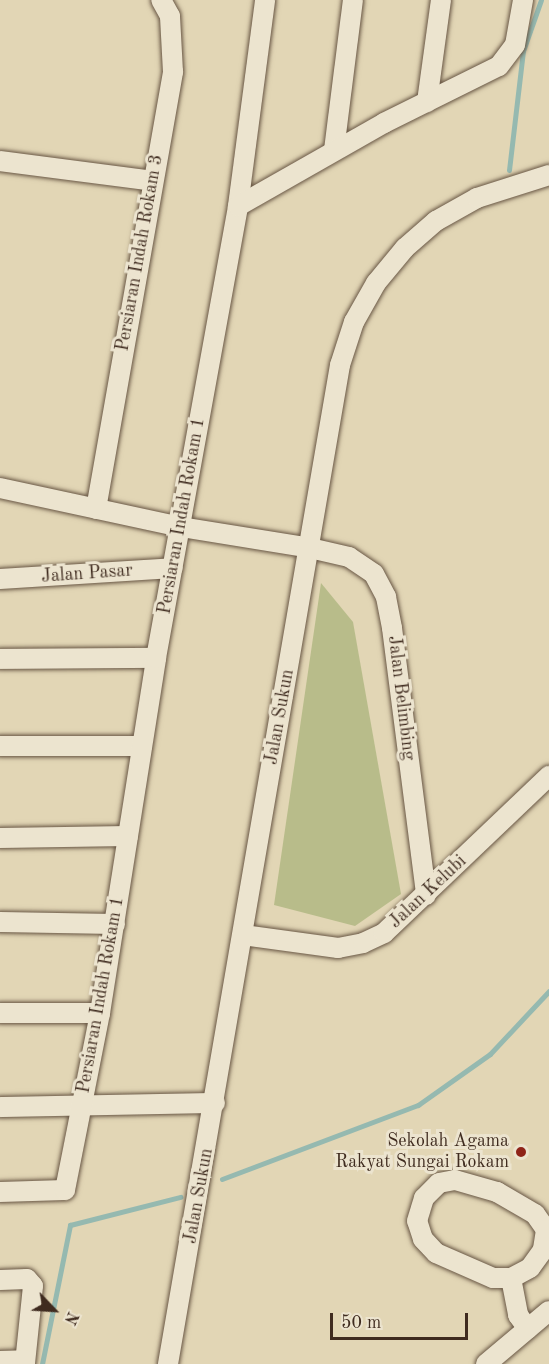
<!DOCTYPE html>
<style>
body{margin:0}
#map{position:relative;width:549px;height:1364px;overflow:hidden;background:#e2d6b5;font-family:"Old Standard TT",serif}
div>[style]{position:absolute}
.green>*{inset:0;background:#b8bc8a}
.stream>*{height:5px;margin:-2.5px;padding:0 2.5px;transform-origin:2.5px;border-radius:2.5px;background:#95b9b0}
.roads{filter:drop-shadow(0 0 2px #685644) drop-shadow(0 0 2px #685644)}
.minor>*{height:20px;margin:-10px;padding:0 10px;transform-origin:10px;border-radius:10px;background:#ece4cf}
.dots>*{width:16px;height:16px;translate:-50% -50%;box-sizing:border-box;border:3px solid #ece4cf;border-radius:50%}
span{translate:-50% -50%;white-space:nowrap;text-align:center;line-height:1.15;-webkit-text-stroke:6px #ece4cf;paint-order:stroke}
.street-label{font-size:18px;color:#3f2b1f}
.poi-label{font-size:18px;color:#3f2b1f}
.right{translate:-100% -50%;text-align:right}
.north{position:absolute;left:24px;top:1280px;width:60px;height:60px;-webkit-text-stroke:4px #ece4cf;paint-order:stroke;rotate:115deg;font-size:16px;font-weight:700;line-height:24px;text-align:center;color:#3f2b1f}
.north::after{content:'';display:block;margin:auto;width:21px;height:27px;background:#3f2b1f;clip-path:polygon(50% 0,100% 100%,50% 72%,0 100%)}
.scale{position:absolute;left:330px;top:1313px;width:138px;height:27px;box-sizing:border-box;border:3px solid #3f2b1f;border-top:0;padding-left:8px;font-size:18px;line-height:21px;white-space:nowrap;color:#3f2b1f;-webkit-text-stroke:4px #ece4cf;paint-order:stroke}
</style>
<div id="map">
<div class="green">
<div style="clip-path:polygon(321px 583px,353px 622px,401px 894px,355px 926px,274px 905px)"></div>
</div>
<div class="stream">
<div style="left:509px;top:170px;width:120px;rotate:-83.3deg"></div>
<div style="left:523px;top:51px;width:54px;rotate:-70.6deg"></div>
<div style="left:222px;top:1179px;width:210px;rotate:-20.7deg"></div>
<div style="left:418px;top:1105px;width:88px;rotate:-35.3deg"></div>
<div style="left:490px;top:1054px;width:86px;rotate:-46.9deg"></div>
<div style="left:42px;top:1364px;width:142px;rotate:-78.6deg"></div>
<div style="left:70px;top:1225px;width:114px;rotate:-14.3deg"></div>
</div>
<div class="roads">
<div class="minor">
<div style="left:427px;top:102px;width:103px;rotate:-82.2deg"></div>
<div style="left:334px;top:150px;width:151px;rotate:-82.8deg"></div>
<div style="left:0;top:161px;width:154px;rotate:7.4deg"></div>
<div style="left:238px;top:206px;width:208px;rotate:-82.5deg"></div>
<div style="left:0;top:488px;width:185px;rotate:12.2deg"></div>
<div style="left:181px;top:527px;width:131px;rotate:9.2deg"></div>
<div style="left:310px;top:548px;width:40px;rotate:13deg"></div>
<div style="left:349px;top:557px;width:30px;rotate:34deg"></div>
<div style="left:374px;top:574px;width:26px;rotate:62deg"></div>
<div style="left:386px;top:597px;width:32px;rotate:79deg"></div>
<div style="left:392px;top:628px;width:269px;rotate:82.7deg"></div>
<div style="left:96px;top:509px;width:444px;rotate:-80deg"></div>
<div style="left:173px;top:72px;width:56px;rotate:-93.1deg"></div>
<div style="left:170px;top:16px;width:18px;rotate:-119deg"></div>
<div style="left:0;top:579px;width:173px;rotate:-3.6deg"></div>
<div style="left:0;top:659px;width:156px;rotate:-0.4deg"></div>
<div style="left:0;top:746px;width:142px"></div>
<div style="left:0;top:838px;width:128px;rotate:-0.9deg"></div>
<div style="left:0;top:922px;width:115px;rotate:1deg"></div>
<div style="left:243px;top:935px;width:96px;rotate:7.8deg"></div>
<div style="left:338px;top:948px;width:25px;rotate:-11deg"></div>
<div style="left:363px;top:943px;width:23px;rotate:-25deg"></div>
<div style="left:384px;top:933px;width:228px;rotate:-43.6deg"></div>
<div style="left:0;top:1013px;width:100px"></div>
<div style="left:0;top:1107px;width:215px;rotate:-1.1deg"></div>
<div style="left:455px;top:1180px;width:44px;rotate:15.9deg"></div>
<div style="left:497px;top:1192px;width:44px;rotate:30.1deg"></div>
<div style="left:535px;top:1214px;width:19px;rotate:55deg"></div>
<div style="left:546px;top:1230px;width:20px;rotate:99deg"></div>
<div style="left:543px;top:1250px;width:22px;rotate:126deg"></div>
<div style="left:530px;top:1268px;width:21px;rotate:152deg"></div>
<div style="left:511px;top:1278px;width:18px;rotate:180deg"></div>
<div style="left:493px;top:1278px;width:62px;rotate:-156.3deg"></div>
<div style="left:436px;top:1253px;width:19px;rotate:-133deg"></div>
<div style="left:423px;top:1239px;width:19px;rotate:-108deg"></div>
<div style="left:417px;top:1221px;width:24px;rotate:-73deg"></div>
<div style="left:424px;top:1198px;width:21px;rotate:-45deg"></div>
<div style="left:439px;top:1183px;width:16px;rotate:-11deg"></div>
<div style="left:0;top:1192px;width:65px;rotate:-1.8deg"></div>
<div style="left:65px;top:1190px;width:180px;rotate:-78.8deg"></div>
<div style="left:100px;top:1013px;width:359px;rotate:-81deg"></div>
<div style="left:156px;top:658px;width:459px;rotate:-79.7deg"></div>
<div style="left:238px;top:206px;width:168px;rotate:-29.6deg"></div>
<div style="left:384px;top:123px;width:128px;rotate:-26.4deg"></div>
<div style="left:499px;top:66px;width:26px;rotate:-53deg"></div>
<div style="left:515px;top:45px;width:46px;rotate:-79.9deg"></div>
<div style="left:511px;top:1278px;width:38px;rotate:79deg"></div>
<div style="left:518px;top:1315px;width:17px;rotate:54deg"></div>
<div style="left:0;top:1280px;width:27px;rotate:-2deg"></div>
<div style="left:27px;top:1279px;width:9px;rotate:49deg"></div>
<div style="left:33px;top:1286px;width:78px;rotate:95.9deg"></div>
<div style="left:0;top:1361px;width:25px;rotate:-2deg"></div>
<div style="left:168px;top:1364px;width:1014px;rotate:-80.23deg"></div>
<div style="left:340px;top:365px;width:45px;rotate:-72deg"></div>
<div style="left:354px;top:322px;width:45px;rotate:-60.6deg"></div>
<div style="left:376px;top:283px;width:45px;rotate:-50.4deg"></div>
<div style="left:405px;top:248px;width:41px;rotate:-41.1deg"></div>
<div style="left:436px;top:221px;width:47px;rotate:-29.3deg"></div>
<div style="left:477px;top:198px;width:76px;rotate:-17.7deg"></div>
<div style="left:486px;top:1364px;width:82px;rotate:-40.1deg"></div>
</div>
</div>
<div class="dots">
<div style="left:521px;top:1152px;background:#8f2418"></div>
</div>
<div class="street-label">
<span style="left:140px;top:253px;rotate:-80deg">Persiaran Indah Rokam 3</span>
<span style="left:182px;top:516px;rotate:-80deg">Persiaran Indah Rokam 1</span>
<span style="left:87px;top:574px;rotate:-4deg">Jalan Pasar</span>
<span style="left:401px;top:698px;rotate:83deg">Jalan Belimbing</span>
<span style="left:280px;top:717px;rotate:-80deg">Jalan Sukun</span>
<span style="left:428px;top:892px;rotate:-43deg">Jalan Kelubi</span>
<span style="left:101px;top:995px;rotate:-80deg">Persiaran Indah Rokam 1</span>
<span style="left:199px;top:1196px;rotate:-80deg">Jalan Sukun</span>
</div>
<div class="poi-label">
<span class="right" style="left:509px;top:1152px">Sekolah Agama<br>Rakyat Sungai Rokam</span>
</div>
<div class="north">N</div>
<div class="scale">50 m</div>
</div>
